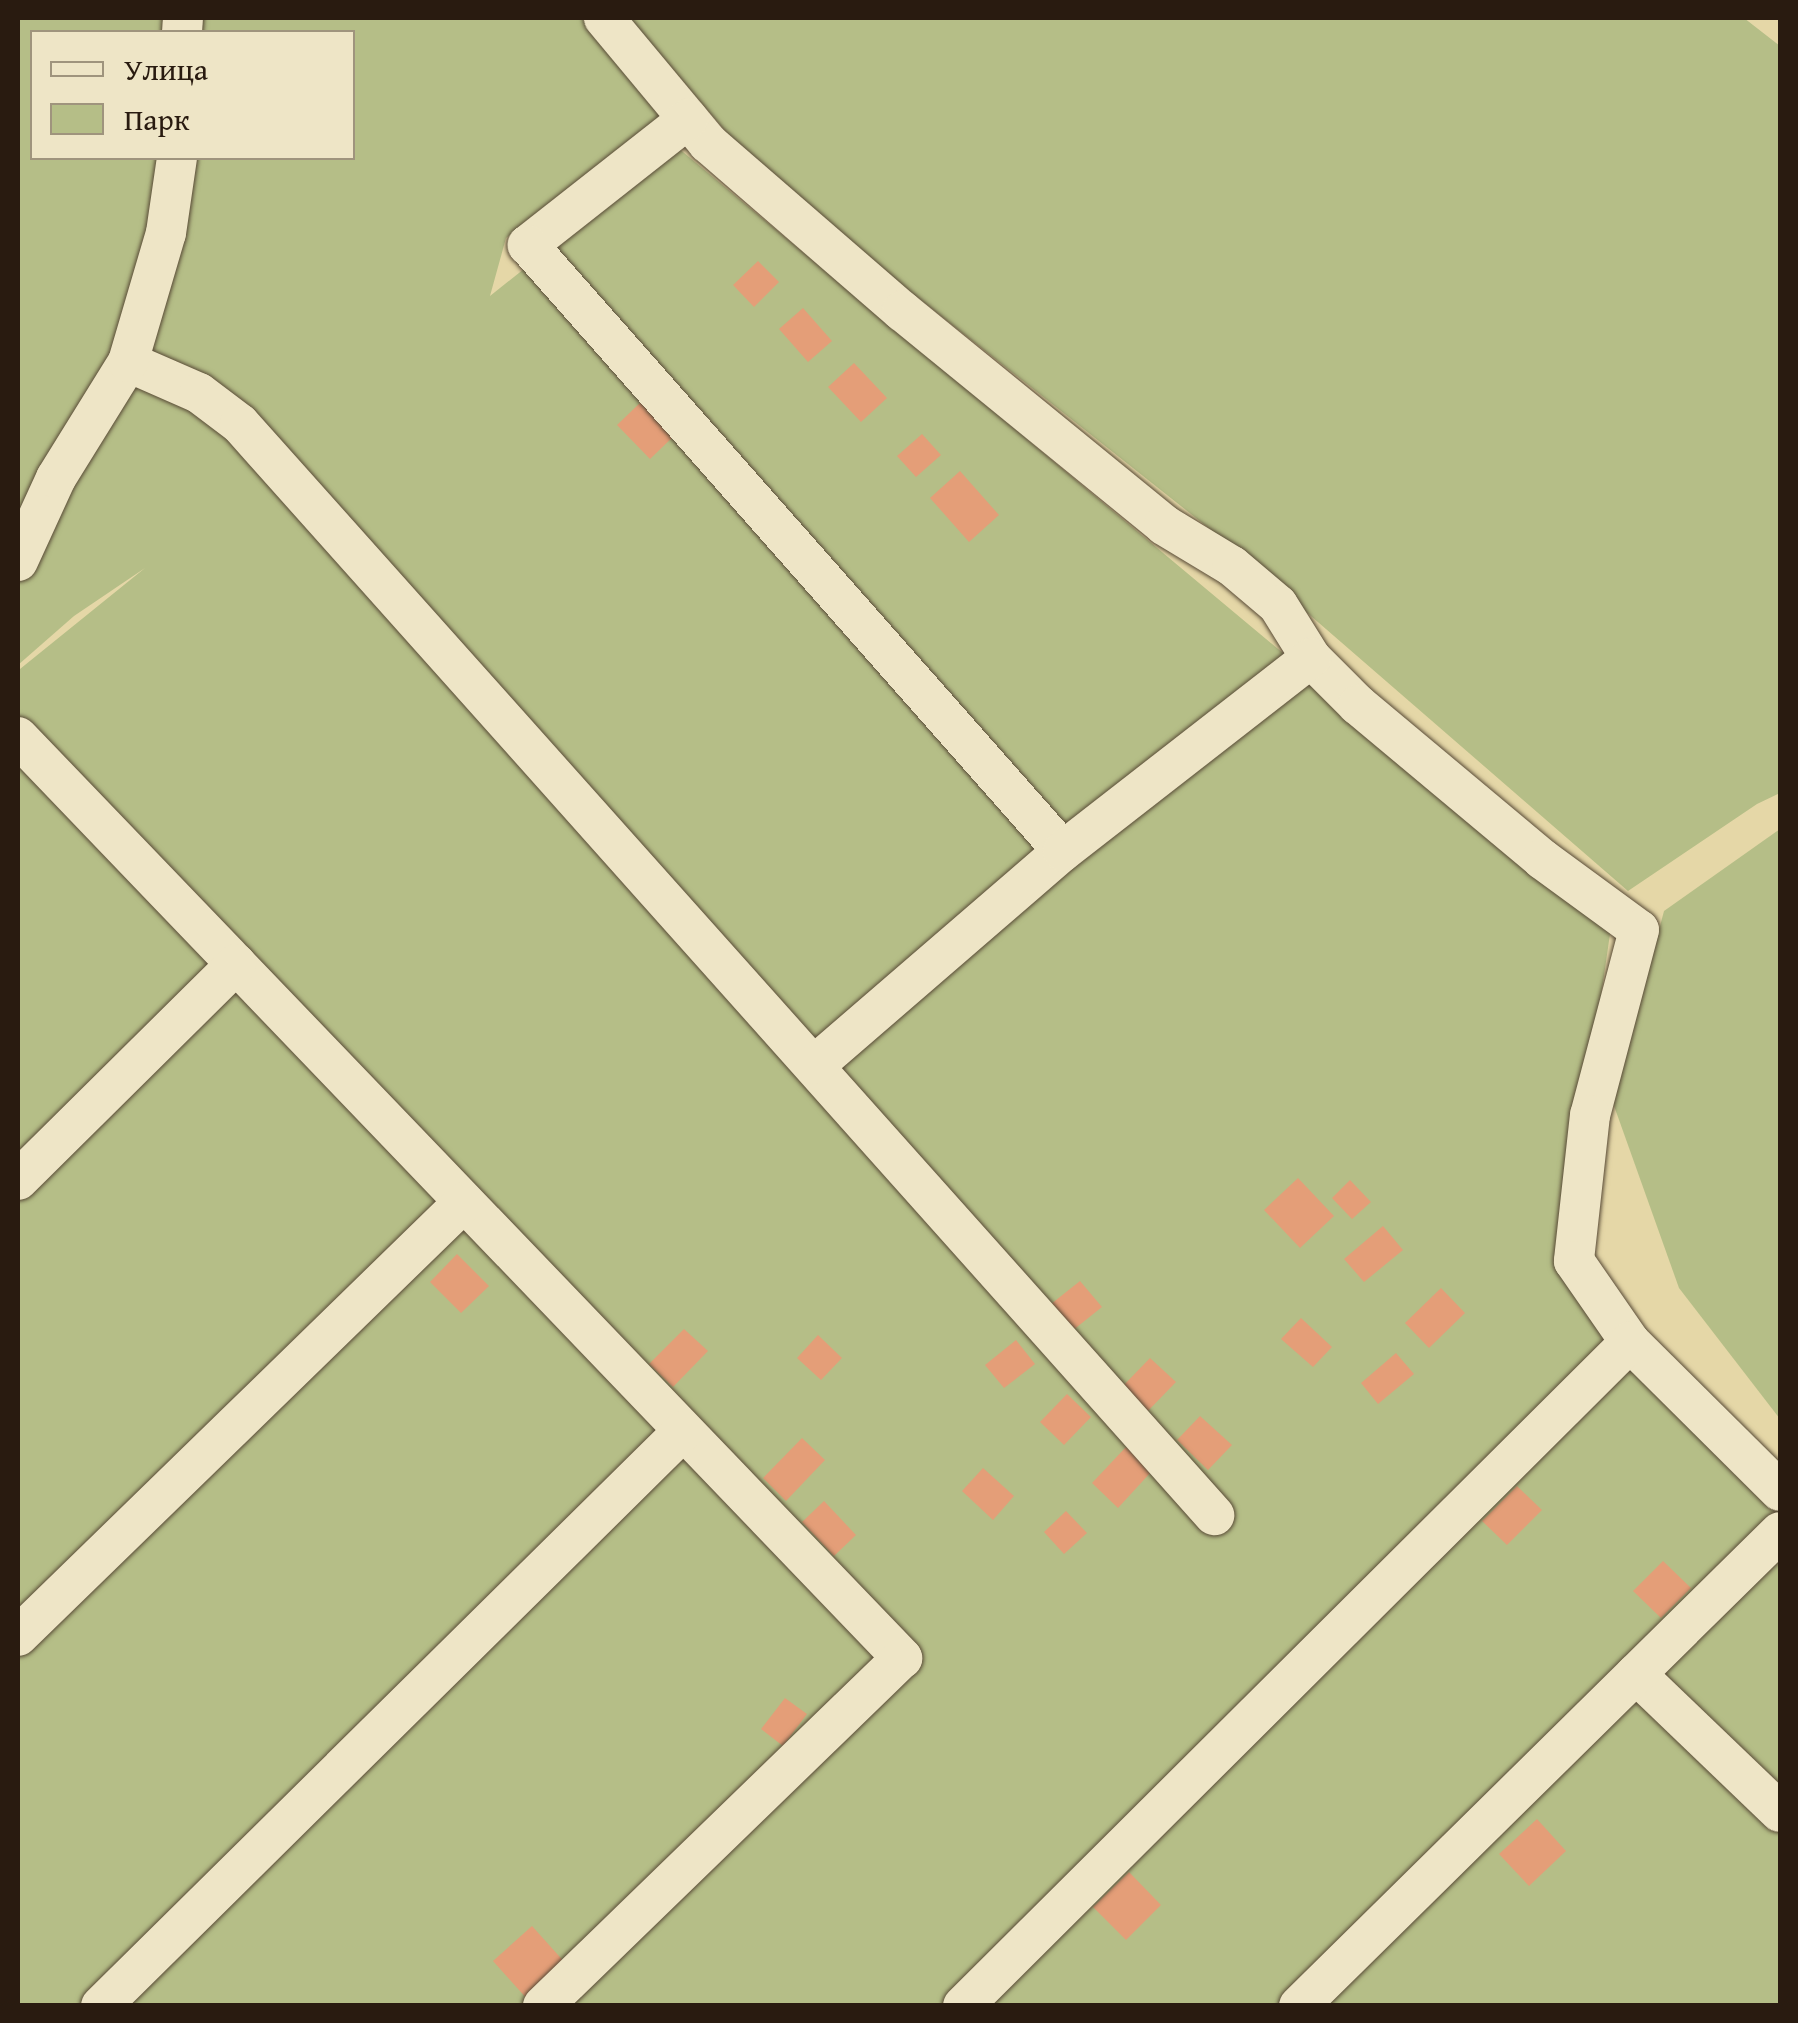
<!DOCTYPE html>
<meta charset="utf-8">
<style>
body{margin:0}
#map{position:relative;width:1798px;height:2023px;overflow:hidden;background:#e5d7a7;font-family:"Gentium Book Plus",serif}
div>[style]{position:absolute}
.green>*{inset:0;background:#b5be87}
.building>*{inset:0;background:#e49e78}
.roads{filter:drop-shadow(0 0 2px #584a36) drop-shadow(0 0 2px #584a36)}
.minor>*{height:40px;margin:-20px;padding:0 20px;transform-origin:20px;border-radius:20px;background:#eee5c6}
span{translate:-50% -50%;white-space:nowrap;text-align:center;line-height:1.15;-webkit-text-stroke:8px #eee5c6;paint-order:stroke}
.frame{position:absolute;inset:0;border:20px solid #291b10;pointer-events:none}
.legend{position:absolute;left:30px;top:30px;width:325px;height:130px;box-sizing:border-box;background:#eee5c6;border:2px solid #9f947d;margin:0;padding:12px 18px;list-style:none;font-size:30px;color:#291b10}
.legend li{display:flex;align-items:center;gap:20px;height:50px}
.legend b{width:50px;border:2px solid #9f947d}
</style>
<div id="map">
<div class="green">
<div style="clip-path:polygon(evenodd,18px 18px,585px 18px,672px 117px,506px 238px,490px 296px,677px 147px,1611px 927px,1563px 1258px,1780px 1483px,1780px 2005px,18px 2005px,18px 677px,20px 669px,145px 568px,74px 616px,18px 665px,18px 18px,32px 32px,352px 32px,352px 158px,32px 158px,32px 32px)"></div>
<div style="clip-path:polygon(629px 18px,1744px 18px,1780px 46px,1780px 793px,1757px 804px,1628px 891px,1220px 537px,762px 174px)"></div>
<div style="clip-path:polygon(1780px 829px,1780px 1419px,1679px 1288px,1613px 1103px,1664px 911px)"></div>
</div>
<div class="building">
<div style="clip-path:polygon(758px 261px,779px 282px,754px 307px,733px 285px)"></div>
<div style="clip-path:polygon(803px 308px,832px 341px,808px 362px,779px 329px)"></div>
<div style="clip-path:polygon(854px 363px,887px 398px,861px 422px,828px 387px)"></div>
<div style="clip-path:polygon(642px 401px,675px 435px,650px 459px,617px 425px)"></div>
<div style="clip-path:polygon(922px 434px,941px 455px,916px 477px,897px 456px)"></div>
<div style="clip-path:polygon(960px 471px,999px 515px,969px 542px,930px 498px)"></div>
<div style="clip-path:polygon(1298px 1178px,1334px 1216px,1300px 1248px,1264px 1210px)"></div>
<div style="clip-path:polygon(1350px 1180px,1371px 1202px,1352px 1219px,1332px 1198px)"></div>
<div style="clip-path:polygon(1383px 1226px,1403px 1250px,1364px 1282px,1344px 1259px)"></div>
<div style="clip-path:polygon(457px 1254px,489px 1286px,461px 1313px,430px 1282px)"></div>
<div style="clip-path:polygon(1080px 1281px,1102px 1307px,1067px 1335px,1046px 1308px)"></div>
<div style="clip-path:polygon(1441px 1288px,1465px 1313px,1429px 1348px,1405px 1323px)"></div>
<div style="clip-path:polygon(1301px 1318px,1332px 1347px,1313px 1367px,1281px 1339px)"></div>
<div style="clip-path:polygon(684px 1329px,708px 1351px,673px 1387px,649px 1364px)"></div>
<div style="clip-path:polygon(818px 1335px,842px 1358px,821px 1380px,797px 1358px)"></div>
<div style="clip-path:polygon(1016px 1340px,1035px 1364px,1004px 1388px,985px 1365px)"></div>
<div style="clip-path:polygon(1396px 1353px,1414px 1374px,1378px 1404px,1361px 1383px)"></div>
<div style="clip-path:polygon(1150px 1358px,1176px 1382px,1144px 1415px,1119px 1390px)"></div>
<div style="clip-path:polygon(1067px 1394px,1091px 1417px,1064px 1445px,1040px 1422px)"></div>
<div style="clip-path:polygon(1200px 1416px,1232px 1445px,1208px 1470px,1177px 1440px)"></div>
<div style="clip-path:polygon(802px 1438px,825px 1460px,786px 1501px,763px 1478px)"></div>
<div style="clip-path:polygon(1126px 1447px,1152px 1471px,1118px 1508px,1092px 1483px)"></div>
<div style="clip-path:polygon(983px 1468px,1014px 1496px,993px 1520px,962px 1491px)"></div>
<div style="clip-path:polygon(1517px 1486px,1542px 1510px,1507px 1545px,1482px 1521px)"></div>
<div style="clip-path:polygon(824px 1501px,856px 1535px,834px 1556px,802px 1522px)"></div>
<div style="clip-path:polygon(1066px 1511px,1087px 1533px,1064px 1554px,1044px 1532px)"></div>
<div style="clip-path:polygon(1663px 1561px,1691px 1588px,1661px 1618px,1633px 1591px)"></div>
<div style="clip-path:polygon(785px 1698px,807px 1714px,783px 1746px,761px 1729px)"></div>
<div style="clip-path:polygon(1537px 1819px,1566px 1851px,1529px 1886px,1499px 1854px)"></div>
<div style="clip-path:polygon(1129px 1872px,1161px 1905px,1126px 1940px,1093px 1907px)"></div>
<div style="clip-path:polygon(532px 1926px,568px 1966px,529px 2001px,493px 1961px)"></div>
</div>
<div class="roads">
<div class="minor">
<div style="left:604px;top:18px;width:163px;rotate:50.2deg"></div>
<div style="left:708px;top:143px;width:257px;rotate:40.9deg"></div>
<div style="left:902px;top:311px;width:338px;rotate:39.2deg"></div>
<div style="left:1164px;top:525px;width:79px;rotate:31.1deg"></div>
<div style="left:1232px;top:566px;width:60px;rotate:40.3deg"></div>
<div style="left:1278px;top:605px;width:62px;rotate:58.1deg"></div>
<div style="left:1311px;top:658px;width:66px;rotate:45deg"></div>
<div style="left:1358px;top:705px;width:240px;rotate:39.9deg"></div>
<div style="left:1542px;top:859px;width:120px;rotate:36.2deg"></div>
<div style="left:1639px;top:930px;width:191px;rotate:104.8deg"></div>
<div style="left:1590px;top:1115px;width:147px;rotate:96.3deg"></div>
<div style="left:1574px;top:1261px;width:98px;rotate:55.3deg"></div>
<div style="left:1630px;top:1342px;width:211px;rotate:44.8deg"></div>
<div style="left:182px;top:32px;width:14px;rotate:-86deg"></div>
<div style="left:688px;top:119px;width:204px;rotate:141.8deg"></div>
<div style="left:528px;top:245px;width:808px;rotate:48.56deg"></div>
<div style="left:128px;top:362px;width:77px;rotate:23.6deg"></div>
<div style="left:199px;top:393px;width:51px;rotate:37.1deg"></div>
<div style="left:240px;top:424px;width:1463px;rotate:48.24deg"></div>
<div style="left:18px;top:561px;width:91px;rotate:-65.4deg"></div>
<div style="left:56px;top:478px;width:137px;rotate:-58.2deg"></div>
<div style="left:128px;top:362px;width:134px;rotate:-73.6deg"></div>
<div style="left:166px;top:233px;width:76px;rotate:-81.7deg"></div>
<div style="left:18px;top:737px;width:1277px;rotate:46.17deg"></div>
<div style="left:902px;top:1658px;width:500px;rotate:135.9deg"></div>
<div style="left:816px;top:1064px;width:326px;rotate:-40.8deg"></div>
<div style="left:1063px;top:851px;width:314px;rotate:-37.9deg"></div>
<div style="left:18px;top:1180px;width:307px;rotate:-44.7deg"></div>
<div style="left:18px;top:1636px;width:622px;rotate:-44.22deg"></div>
<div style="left:1636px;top:1674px;width:199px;rotate:43.8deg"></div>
<div style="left:101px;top:2006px;width:818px;rotate:-44.65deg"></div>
<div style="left:963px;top:2006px;width:941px;rotate:-44.87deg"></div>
<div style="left:1299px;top:2006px;width:675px;rotate:-44.58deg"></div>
</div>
</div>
<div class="frame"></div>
<ul class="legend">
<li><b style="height:12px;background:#eee5c6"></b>Улица</li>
<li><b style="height:28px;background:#b5be87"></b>Парк</li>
</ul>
</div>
